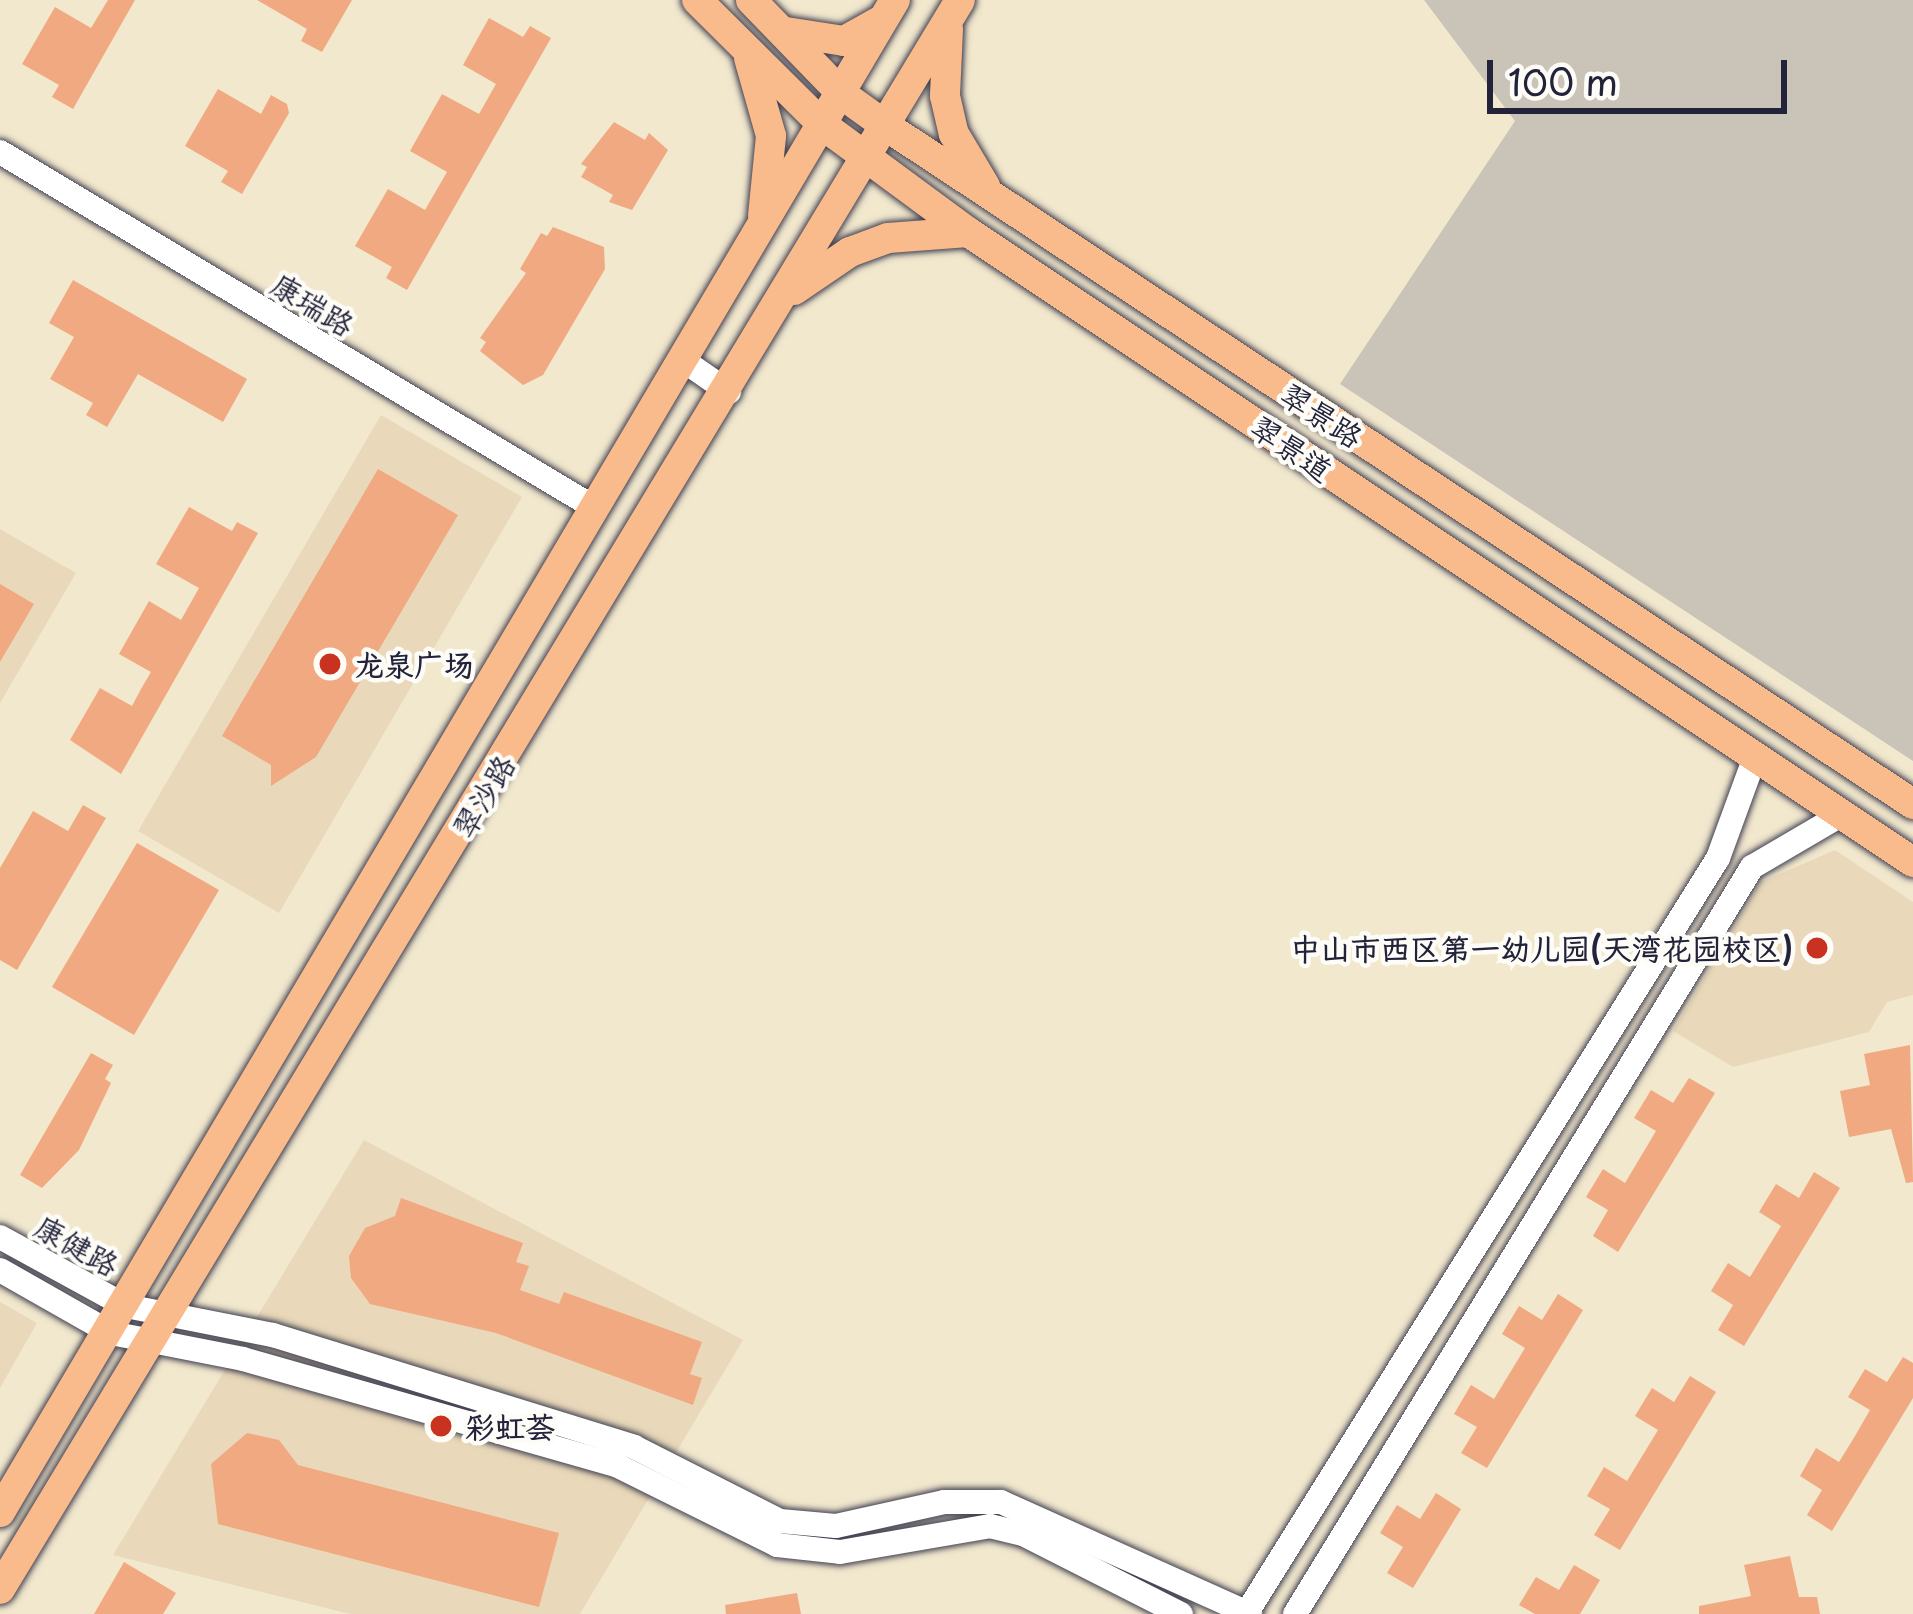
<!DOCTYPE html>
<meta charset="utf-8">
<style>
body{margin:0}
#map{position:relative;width:1913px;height:1614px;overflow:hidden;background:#f2e8ce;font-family:"Playpen Sans","LXGW WenKai TC",sans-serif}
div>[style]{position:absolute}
.built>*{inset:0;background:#e9d9ba}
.industrial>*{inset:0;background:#c9c3b8}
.building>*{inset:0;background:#f1a981}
.roads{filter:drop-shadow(0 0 3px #414051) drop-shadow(0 0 3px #414051)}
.minor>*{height:24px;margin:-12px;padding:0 12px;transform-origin:12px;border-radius:12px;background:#fff}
.major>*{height:30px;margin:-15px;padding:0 15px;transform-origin:15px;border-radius:15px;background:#fabb8c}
.dots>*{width:33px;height:33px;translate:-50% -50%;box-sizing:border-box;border:6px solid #fdfcf7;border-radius:50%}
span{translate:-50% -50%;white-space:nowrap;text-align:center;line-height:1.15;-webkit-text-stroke:9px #fdfcf7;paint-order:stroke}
.street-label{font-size:30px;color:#22223b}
.poi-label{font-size:30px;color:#22223b;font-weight:700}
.left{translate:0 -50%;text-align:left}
.right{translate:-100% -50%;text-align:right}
.scale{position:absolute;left:1487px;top:60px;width:300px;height:54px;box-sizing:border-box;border:6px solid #22223b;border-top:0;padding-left:15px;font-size:36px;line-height:42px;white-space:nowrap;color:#22223b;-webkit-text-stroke:9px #fdfcf7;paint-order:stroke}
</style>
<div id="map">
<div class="built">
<div style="clip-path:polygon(381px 415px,522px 497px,279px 913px,138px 831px)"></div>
<div style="clip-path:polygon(0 529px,76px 573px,0 703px)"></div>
<div style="clip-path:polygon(1835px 850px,1913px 902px,1913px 995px,1887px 1002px,1869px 1032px,1733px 1067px,1673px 1031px,1761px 882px)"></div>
<div style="clip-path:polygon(364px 1140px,743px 1340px,580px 1614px,350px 1614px,113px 1555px)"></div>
<div style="clip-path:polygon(0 1302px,37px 1323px,0 1388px)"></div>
</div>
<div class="industrial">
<div style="clip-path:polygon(1424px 0,1913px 0,1913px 761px,1340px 384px,1515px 121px)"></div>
</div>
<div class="building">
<div style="clip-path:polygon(108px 0,135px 0,73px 109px,52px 97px,59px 85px,22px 64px,55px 7px,91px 28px)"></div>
<div style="clip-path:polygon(257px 0,352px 0,322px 52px,301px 41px,307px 29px)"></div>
<div style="clip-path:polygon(489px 18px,523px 37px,530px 26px,551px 38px,407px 290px,386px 278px,392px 267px,355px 246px,388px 189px,425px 210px,447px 172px,410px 151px,442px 94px,479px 114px,496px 84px,463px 65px)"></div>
<div style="clip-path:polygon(218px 89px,261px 114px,271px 95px,287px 104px,289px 113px,242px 194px,221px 182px,228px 171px,185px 146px)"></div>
<div style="clip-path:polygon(614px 122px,645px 140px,649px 133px,668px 150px,632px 210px,609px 202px,613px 195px,581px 177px,587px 167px,581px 164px)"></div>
<div style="clip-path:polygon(553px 227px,604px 247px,605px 269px,543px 375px,523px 385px,480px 351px,486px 342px,480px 338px,526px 273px,520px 269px,541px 233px,547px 236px)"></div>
<div style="clip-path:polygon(73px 280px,247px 379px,223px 422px,138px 374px,107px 427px,86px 415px,93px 403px,50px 379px,74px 337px,49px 323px)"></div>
<div style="clip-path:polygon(378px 469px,458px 515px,316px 757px,271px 786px,271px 765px,222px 736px)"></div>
<div style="clip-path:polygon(189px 507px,232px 531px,237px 522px,258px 533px,121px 774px,70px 740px,100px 688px,132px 706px,141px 689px,151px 672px,119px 654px,149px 601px,181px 620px,199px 588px,156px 564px)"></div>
<div style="clip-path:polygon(0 584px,34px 604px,0 662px)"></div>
<div style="clip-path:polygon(83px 805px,106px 818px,17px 970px,0 960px,0 868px,33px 811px,68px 831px)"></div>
<div style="clip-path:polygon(137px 843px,219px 890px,134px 1035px,52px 987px)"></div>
<div style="clip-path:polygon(1910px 1045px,1913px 1182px,1906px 1183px,1891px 1129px,1849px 1137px,1840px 1091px,1870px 1085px,1864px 1054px)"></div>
<div style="clip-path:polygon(91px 1053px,113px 1065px,105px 1079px,111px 1083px,79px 1150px,42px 1188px,20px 1175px)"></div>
<div style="clip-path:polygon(1689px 1078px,1715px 1093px,1618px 1252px,1593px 1236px,1608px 1210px,1586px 1197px,1603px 1169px,1625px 1183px,1656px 1131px,1634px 1118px,1651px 1090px,1673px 1103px)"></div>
<div style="clip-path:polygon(1814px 1172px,1840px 1188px,1744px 1346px,1718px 1330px,1733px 1305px,1711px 1291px,1728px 1263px,1750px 1277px,1781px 1226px,1759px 1212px,1776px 1184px,1799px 1198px)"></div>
<div style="clip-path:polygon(401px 1198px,523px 1243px,516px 1262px,529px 1266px,520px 1290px,559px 1304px,564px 1292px,702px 1342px,690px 1374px,702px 1378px,693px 1405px,496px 1333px,370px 1304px,351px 1278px,349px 1256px,365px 1228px,395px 1216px)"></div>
<div style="clip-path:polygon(1558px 1294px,1583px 1310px,1487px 1468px,1461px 1453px,1477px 1427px,1454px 1414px,1471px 1385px,1494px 1399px,1525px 1348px,1502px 1334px,1519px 1306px,1542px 1320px)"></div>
<div style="clip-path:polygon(1903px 1357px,1913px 1363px,1913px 1398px,1832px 1531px,1807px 1515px,1822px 1490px,1800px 1476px,1816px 1448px,1839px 1462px,1855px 1436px,1870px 1410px,1848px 1397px,1865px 1369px,1887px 1382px)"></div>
<div style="clip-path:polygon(1690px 1376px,1716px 1392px,1620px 1550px,1594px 1535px,1610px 1509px,1587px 1496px,1604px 1467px,1627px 1481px,1658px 1430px,1635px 1416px,1652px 1388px,1674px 1402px)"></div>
<div style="clip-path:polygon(247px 1433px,279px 1440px,298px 1465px,559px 1533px,539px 1607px,218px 1524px,211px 1464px)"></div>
<div style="clip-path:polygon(1436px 1493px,1461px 1509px,1413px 1588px,1387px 1573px,1403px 1547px,1380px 1533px,1397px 1505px,1420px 1519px)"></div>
<div style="clip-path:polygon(1790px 1556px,1799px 1597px,1817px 1597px,1820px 1614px,1699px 1614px,1699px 1606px,1751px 1596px,1744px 1565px)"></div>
<div style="clip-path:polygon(124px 1562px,176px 1593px,163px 1614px,94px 1614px)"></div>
<div style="clip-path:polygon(1574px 1565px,1600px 1580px,1580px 1614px,1535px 1614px,1519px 1605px,1536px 1577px,1559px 1590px)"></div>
<div style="clip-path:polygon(797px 1593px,801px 1614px,726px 1614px,725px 1605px)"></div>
</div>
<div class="roads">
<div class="minor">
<div style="left:0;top:152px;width:693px;rotate:30.89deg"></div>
<div style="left:687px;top:363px;width:51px;rotate:34.6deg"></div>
<div style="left:0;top:1237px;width:144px;rotate:28.7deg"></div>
<div style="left:126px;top:1306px;width:150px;rotate:11.2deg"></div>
<div style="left:273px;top:1335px;width:378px;rotate:17.2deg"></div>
<div style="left:634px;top:1447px;width:164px;rotate:26.9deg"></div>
<div style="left:780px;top:1521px;width:56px;rotate:5.1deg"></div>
<div style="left:836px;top:1526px;width:111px;rotate:-12.5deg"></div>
<div style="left:944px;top:1502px;width:57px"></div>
<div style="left:1001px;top:1502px;width:273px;rotate:24.2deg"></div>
<div style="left:0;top:1270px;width:128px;rotate:29.6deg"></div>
<div style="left:111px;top:1333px;width:135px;rotate:11.1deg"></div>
<div style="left:243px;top:1359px;width:388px;rotate:15.9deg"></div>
<div style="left:616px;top:1465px;width:180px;rotate:26.4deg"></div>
<div style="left:777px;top:1545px;width:63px;rotate:6.3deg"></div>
<div style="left:840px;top:1552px;width:152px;rotate:-9.8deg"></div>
<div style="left:990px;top:1526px;width:34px;rotate:14deg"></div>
<div style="left:1023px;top:1534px;width:177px;rotate:26.9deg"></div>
<div style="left:1246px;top:1614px;width:891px;rotate:-58.02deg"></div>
<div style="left:1718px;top:858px;width:108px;rotate:-69.9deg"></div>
<div style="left:1295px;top:1614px;width:876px;rotate:-58.54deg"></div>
<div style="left:1752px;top:867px;width:103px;rotate:-30.3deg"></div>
</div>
<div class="major">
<div style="left:697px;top:0;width:179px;rotate:44.8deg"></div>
<div style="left:824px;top:126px;width:179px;rotate:36.4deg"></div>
<div style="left:968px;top:232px;width:1136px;rotate:33.69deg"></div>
<div style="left:751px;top:0;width:132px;rotate:45.9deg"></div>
<div style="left:843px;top:95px;width:53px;rotate:35.8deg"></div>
<div style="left:886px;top:126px;width:1231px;rotate:33.43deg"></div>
<div style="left:948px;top:29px;width:67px;rotate:92.6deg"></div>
<div style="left:945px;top:96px;width:39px;rotate:77deg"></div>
<div style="left:954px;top:134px;width:61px;rotate:59.2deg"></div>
<div style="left:786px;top:32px;width:59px;rotate:8.8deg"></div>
<div style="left:844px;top:41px;width:41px;rotate:-29.1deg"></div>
<div style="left:749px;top:58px;width:81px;rotate:74.2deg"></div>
<div style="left:771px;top:136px;width:80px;rotate:95.7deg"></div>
<div style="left:794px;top:290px;width:68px;rotate:-34.2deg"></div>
<div style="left:850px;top:252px;width:40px;rotate:-20.2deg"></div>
<div style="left:888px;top:238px;width:80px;rotate:-4.3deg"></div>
<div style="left:0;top:1512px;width:1757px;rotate:-59.38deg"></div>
<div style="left:0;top:1589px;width:1856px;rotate:-58.86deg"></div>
</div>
</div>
<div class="dots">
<div style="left:330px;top:664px;background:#c8321e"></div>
<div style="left:1817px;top:948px;background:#c8321e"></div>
<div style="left:441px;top:1426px;background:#c8321e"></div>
</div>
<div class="street-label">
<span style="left:313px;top:304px;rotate:31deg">康瑞路</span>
<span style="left:1322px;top:415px;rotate:33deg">翠景路</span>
<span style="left:1292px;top:448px;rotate:34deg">翠景道</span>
<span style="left:483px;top:796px;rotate:-59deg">翠沙路</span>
<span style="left:77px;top:1245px;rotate:29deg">康健路</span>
</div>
<div class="poi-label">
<span class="left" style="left:354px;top:664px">龙泉广场</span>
<span class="right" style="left:1793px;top:948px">中山市西区第一幼儿园(天湾花园校区)</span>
<span class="left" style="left:465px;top:1426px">彩虹荟</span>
</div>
<div class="scale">100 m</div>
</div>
